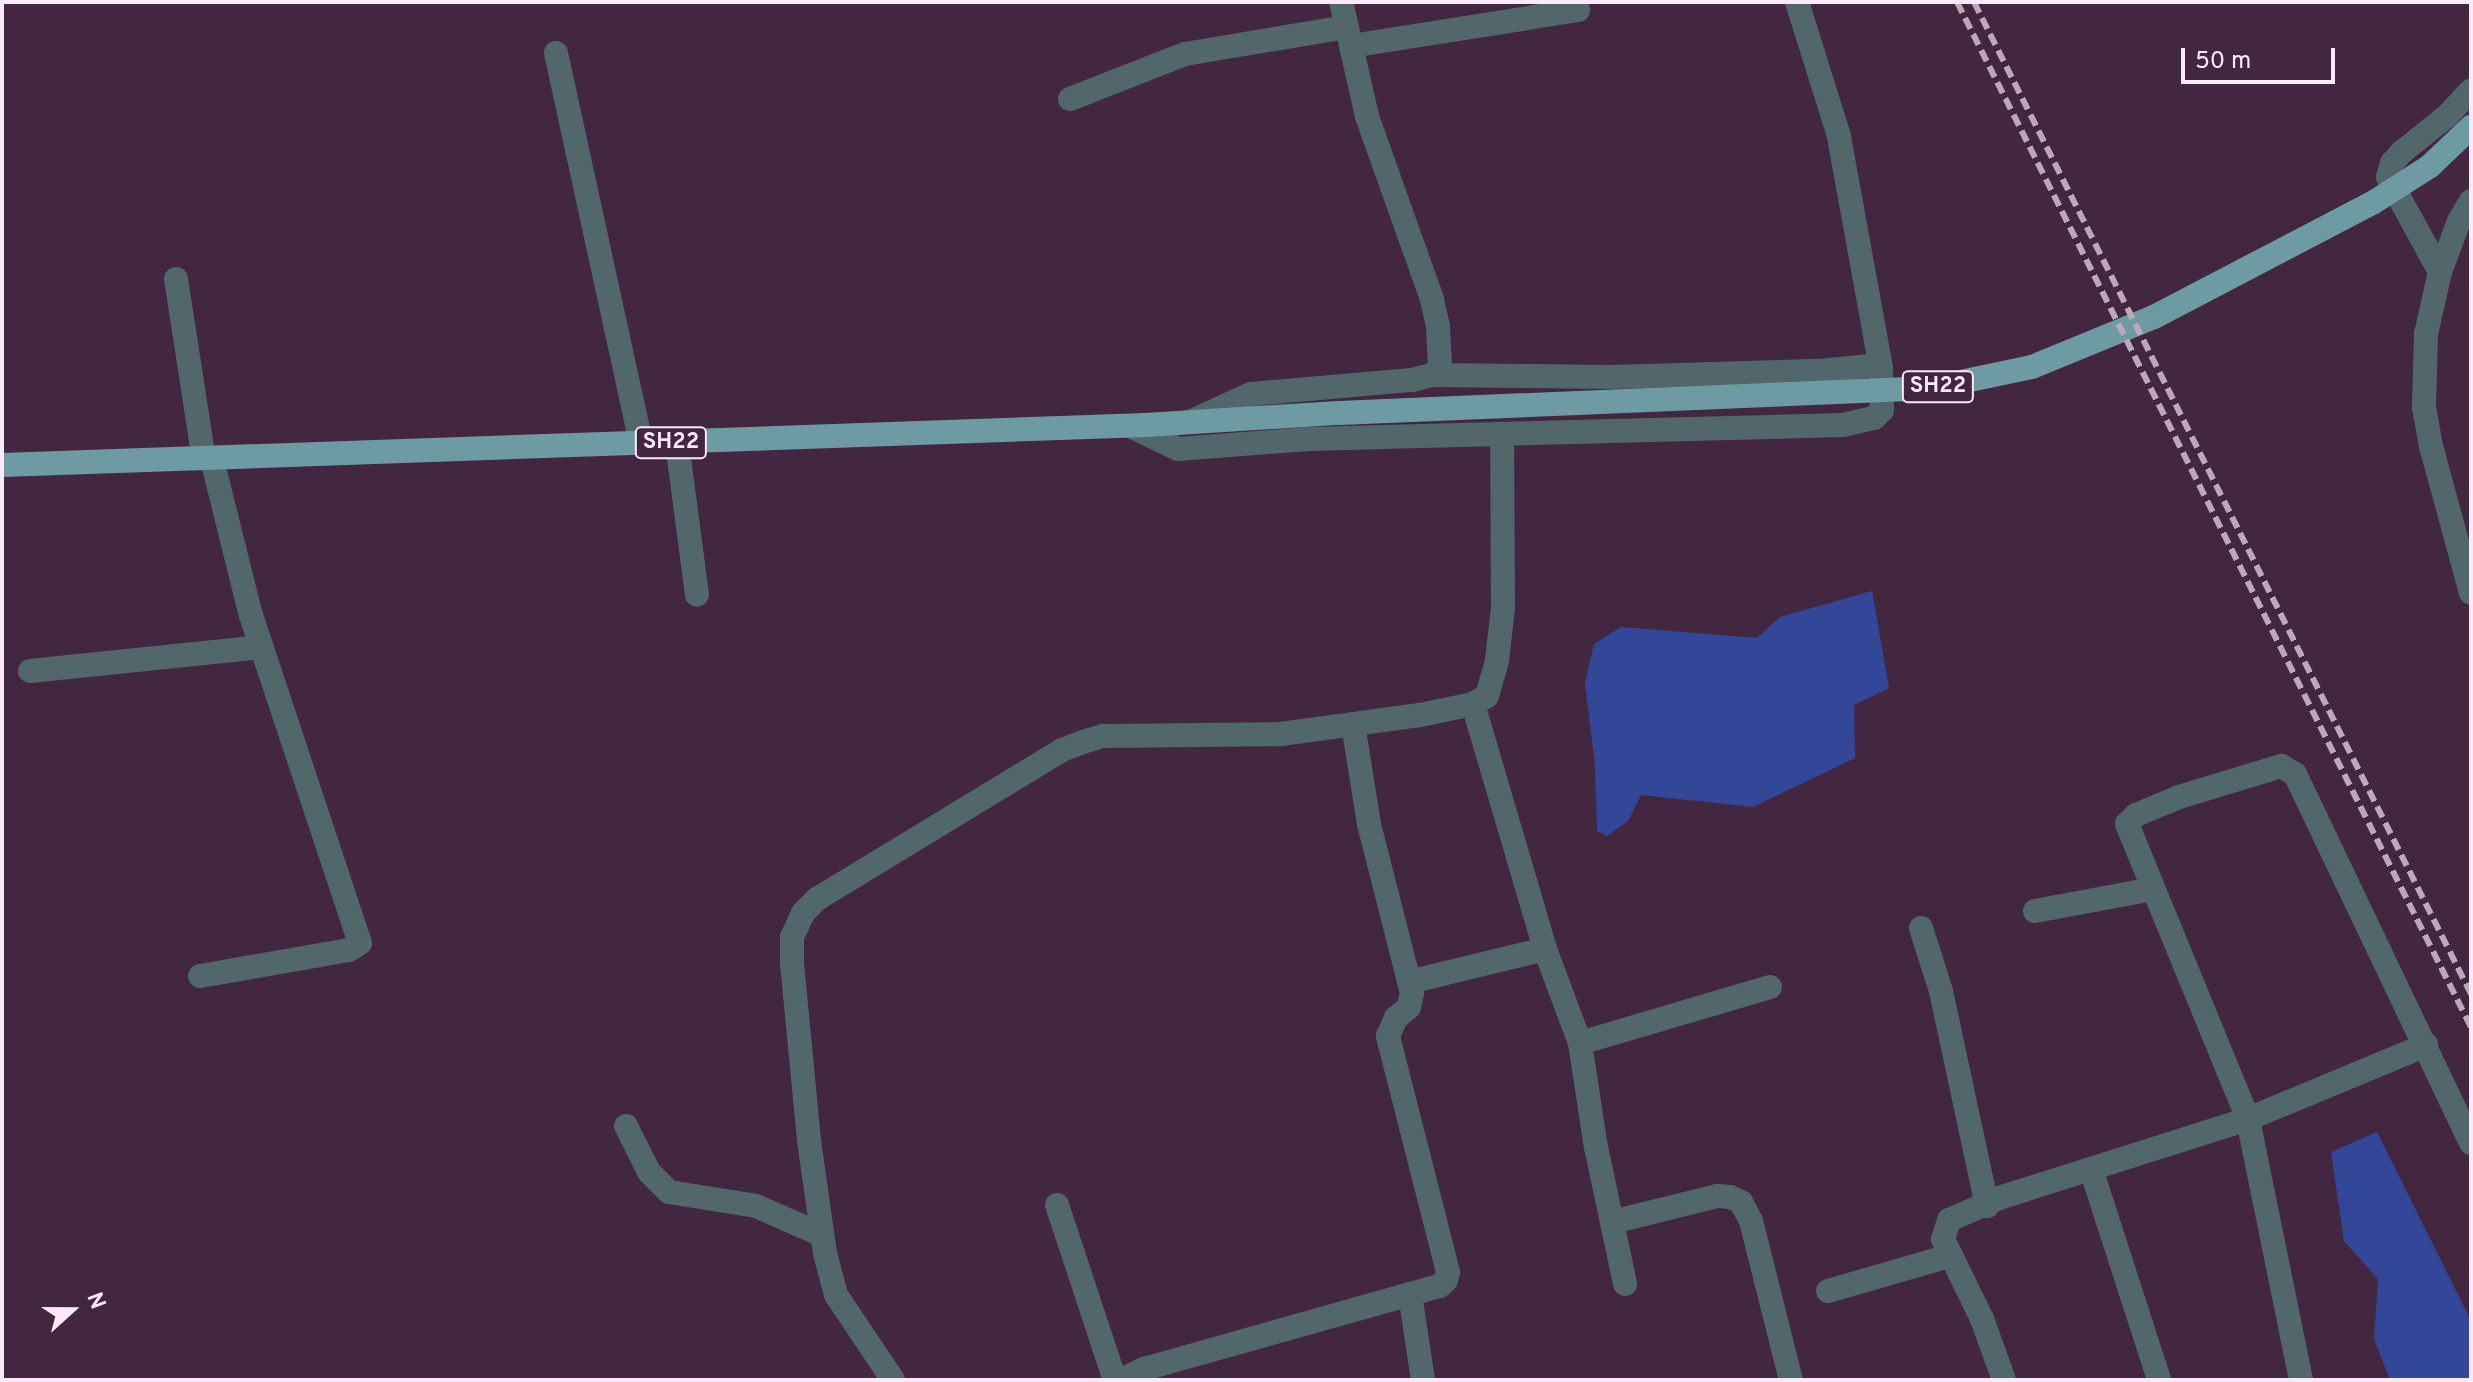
<!DOCTYPE html>
<style>
body{margin:0}
#map{position:relative;width:2473px;height:1382px;overflow:hidden;background:#432740;font-family:Overpass,sans-serif}
div>[style]{position:absolute}
.water>*{inset:0;background:#334798}
.minor>*{height:24px;margin:-12px;padding:0 12px;transform-origin:12px;border-radius:12px;background:#52676b}
.major>*{height:24px;margin:-12px;padding:0 12px;transform-origin:12px;border-radius:12px;background:#6e9ba3}
.rail>*{height:6px;margin-top:-3px;transform-origin:0;background:repeating-linear-gradient(90deg,#bda7bb 0 12px,transparent 0 18px)}
span{translate:-50% -50%;white-space:nowrap;text-align:center;line-height:1.15;-webkit-text-stroke:7px #432740;paint-order:stroke}
.shield-label span{padding:2px 6px;background:#432740;border:2px solid;border-radius:6px;-webkit-text-stroke-width:0}
.shield-label{font-size:22px;color:#fbe9f9;font-weight:700}
.frame{position:absolute;inset:0;border:4px solid #fbe9f9;pointer-events:none}
.north{position:absolute;left:32px;top:1270px;width:80px;height:80px;-webkit-text-stroke:6px #432740;paint-order:stroke;rotate:69deg;font-size:22px;font-weight:700;line-height:32px;text-align:center;color:#fbe9f9}
.north::after{content:'';display:block;margin:auto;width:28px;height:36px;background:#fbe9f9;clip-path:polygon(50% 0,100% 100%,50% 72%,0 100%)}
.scale{position:absolute;left:2181px;top:48px;width:154px;height:36px;box-sizing:border-box;border:4px solid #fbe9f9;border-top:0;padding-left:10px;font-size:24px;line-height:28px;white-space:nowrap;color:#fbe9f9;-webkit-text-stroke:6px #432740;paint-order:stroke}
</style>
<div id="map">
<div class="water">
<div style="clip-path:polygon(1872px 591px,1889px 688px,1854px 705px,1855px 758px,1753px 807px,1641px 795px,1628px 821px,1607px 836px,1597px 831px,1595px 765px,1585px 683px,1594px 644px,1621px 627px,1757px 638px,1780px 617px)"></div>
<div style="clip-path:polygon(2377px 1132px,2471px 1321px,2471px 1380px,2390px 1380px,2374px 1339px,2378px 1279px,2344px 1241px,2331px 1152px)"></div>
</div>
<div class="minor">
<div style="left:1351px;top:46px;width:230px;rotate:-9deg"></div>
<div style="left:556px;top:53px;width:400px;rotate:77.7deg"></div>
<div style="left:1070px;top:99px;width:123px;rotate:-21.4deg"></div>
<div style="left:1185px;top:54px;width:164px;rotate:-9.5deg"></div>
<div style="left:2471px;top:201px;width:23px;rotate:121deg"></div>
<div style="left:2459px;top:221px;width:54px;rotate:110.4deg"></div>
<div style="left:2440px;top:272px;width:64px;rotate:102.7deg"></div>
<div style="left:2426px;top:334px;width:73px;rotate:91.6deg"></div>
<div style="left:2424px;top:407px;width:40px;rotate:80deg"></div>
<div style="left:2431px;top:446px;width:152px;rotate:74.8deg"></div>
<div style="left:2440px;top:272px;width:108px;rotate:-118.7deg"></div>
<div style="left:2388px;top:177px;width:15px;rotate:-74deg"></div>
<div style="left:2392px;top:163px;width:15px;rotate:-48deg"></div>
<div style="left:2402px;top:152px;width:58px;rotate:-38.7deg"></div>
<div style="left:2447px;top:116px;width:35px;rotate:-47deg"></div>
<div style="left:176px;top:279px;width:182px;rotate:81.2deg"></div>
<div style="left:1432px;top:375px;width:180px;rotate:0.6deg"></div>
<div style="left:1612px;top:377px;width:208px;rotate:-1.7deg"></div>
<div style="left:1820px;top:371px;width:60px;rotate:-5.7deg"></div>
<div style="left:1190px;top:422px;width:67px;rotate:-24.7deg"></div>
<div style="left:1251px;top:394px;width:162px;rotate:-5deg"></div>
<div style="left:1412px;top:380px;width:21px;rotate:-14deg"></div>
<div style="left:1432px;top:375px;width:11px;rotate:-45deg"></div>
<div style="left:1440px;top:367px;width:41px;rotate:-92.8deg"></div>
<div style="left:1438px;top:326px;width:28px;rotate:-103deg"></div>
<div style="left:1432px;top:299px;width:194px;rotate:-109.6deg"></div>
<div style="left:1367px;top:116px;width:117px;rotate:-102.8deg"></div>
<div style="left:1130px;top:426px;width:53px;rotate:25.6deg"></div>
<div style="left:1178px;top:449px;width:131px;rotate:-4.4deg"></div>
<div style="left:1309px;top:439px;width:534px;rotate:-1.5deg"></div>
<div style="left:1843px;top:425px;width:32px;rotate:-13deg"></div>
<div style="left:1874px;top:418px;width:11px;rotate:-45deg"></div>
<div style="left:1882px;top:410px;width:42px;rotate:-91.4deg"></div>
<div style="left:1881px;top:368px;width:236px;rotate:-100.3deg"></div>
<div style="left:1839px;top:136px;width:140px;rotate:-107.4deg"></div>
<div style="left:677px;top:443px;width:153px;rotate:82.5deg"></div>
<div style="left:30px;top:671px;width:232px;rotate:-5.9deg"></div>
<div style="left:1473px;top:704px;width:255px;rotate:73.6deg"></div>
<div style="left:1545px;top:949px;width:100px;rotate:69.6deg"></div>
<div style="left:1580px;top:1043px;width:105px;rotate:81.3deg"></div>
<div style="left:1596px;top:1147px;width:140px;rotate:78deg"></div>
<div style="left:2035px;top:911px;width:120px;rotate:-10.6deg"></div>
<div style="left:1921px;top:928px;width:66px;rotate:72.4deg"></div>
<div style="left:1941px;top:991px;width:220px;rotate:77.9deg"></div>
<div style="left:200px;top:976px;width:151px;rotate:-9.9deg"></div>
<div style="left:349px;top:950px;width:13px;rotate:-32deg"></div>
<div style="left:360px;top:943px;width:345px;rotate:-108.4deg"></div>
<div style="left:251px;top:616px;width:162px;rotate:-104deg"></div>
<div style="left:1409px;top:982px;width:140px;rotate:-13.6deg"></div>
<div style="left:1580px;top:1043px;width:198px;rotate:-16.4deg"></div>
<div style="left:626px;top:1126px;width:51px;rotate:63.4deg"></div>
<div style="left:649px;top:1172px;width:28px;rotate:45deg"></div>
<div style="left:669px;top:1192px;width:88px;rotate:9.1deg"></div>
<div style="left:756px;top:1206px;width:72px;rotate:23.7deg"></div>
<div style="left:2091px;top:1169px;width:222px;rotate:72.1deg"></div>
<div style="left:1057px;top:1205px;width:184px;rotate:71.7deg"></div>
<div style="left:1612px;top:1222px;width:108px;rotate:-13.9deg"></div>
<div style="left:1717px;top:1196px;width:13px;rotate:4deg"></div>
<div style="left:1730px;top:1197px;width:12px;rotate:24deg"></div>
<div style="left:1741px;top:1202px;width:21px;rotate:62deg"></div>
<div style="left:1751px;top:1221px;width:164px;rotate:75.9deg"></div>
<div style="left:1828px;top:1291px;width:126px;rotate:-16.1deg"></div>
<div style="left:1410px;top:1294px;width:87px;rotate:81.4deg"></div>
<div style="left:893px;top:1380px;width:102px;rotate:-123.8deg"></div>
<div style="left:836px;top:1295px;width:43px;rotate:-104.7deg"></div>
<div style="left:825px;top:1253px;width:114px;rotate:-98.1deg"></div>
<div style="left:809px;top:1140px;width:179px;rotate:-95.5deg"></div>
<div style="left:792px;top:962px;width:25px;rotate:-90deg"></div>
<div style="left:792px;top:937px;width:26px;rotate:-65deg"></div>
<div style="left:803px;top:913px;width:20px;rotate:-45deg"></div>
<div style="left:817px;top:899px;width:287px;rotate:-31.3deg"></div>
<div style="left:1062px;top:750px;width:22px;rotate:-21deg"></div>
<div style="left:1083px;top:742px;width:21px;rotate:-17deg"></div>
<div style="left:1103px;top:736px;width:178px;rotate:-0.6deg"></div>
<div style="left:1281px;top:734px;width:140px;rotate:-7.8deg"></div>
<div style="left:1420px;top:715px;width:54px;rotate:-11.7deg"></div>
<div style="left:1473px;top:704px;width:16px;rotate:-30deg"></div>
<div style="left:1487px;top:696px;width:37px;rotate:-74deg"></div>
<div style="left:1497px;top:660px;width:52px;rotate:-83.4deg"></div>
<div style="left:1503px;top:608px;width:172px;rotate:-90.3deg"></div>
<div style="left:1122px;top:1380px;width:25px;rotate:-27deg"></div>
<div style="left:1144px;top:1369px;width:307px;rotate:-15.7deg"></div>
<div style="left:1440px;top:1286px;width:8px;rotate:-45deg"></div>
<div style="left:1446px;top:1280px;width:8px;rotate:-76deg"></div>
<div style="left:1448px;top:1272px;width:244px;rotate:-104.3deg"></div>
<div style="left:1388px;top:1036px;width:20px;rotate:-66deg"></div>
<div style="left:1396px;top:1018px;width:17px;rotate:-40deg"></div>
<div style="left:1409px;top:1007px;width:14px;rotate:-78deg"></div>
<div style="left:1412px;top:993px;width:174px;rotate:-104.3deg"></div>
<div style="left:1369px;top:824px;width:101px;rotate:-99.1deg"></div>
<div style="left:2004px;top:1380px;width:65px;rotate:-109.8deg"></div>
<div style="left:1982px;top:1319px;width:89px;rotate:-116deg"></div>
<div style="left:1943px;top:1239px;width:20px;rotate:-72deg"></div>
<div style="left:1949px;top:1220px;width:55px;rotate:-23.7deg"></div>
<div style="left:1999px;top:1198px;width:261px;rotate:-17.6deg"></div>
<div style="left:2248px;top:1119px;width:193px;rotate:-22.6deg"></div>
<div style="left:2301px;top:1380px;width:266px;rotate:-101.5deg"></div>
<div style="left:2248px;top:1119px;width:319px;rotate:-112.3deg"></div>
<div style="left:2127px;top:824px;width:13px;rotate:-45deg"></div>
<div style="left:2136px;top:815px;width:47px;rotate:-22.7deg"></div>
<div style="left:2179px;top:797px;width:107px;rotate:-16.9deg"></div>
<div style="left:2281px;top:766px;width:16px;rotate:30deg"></div>
<div style="left:2295px;top:774px;width:409px;rotate:64.5deg"></div>
</div>
<div class="major">
<div style="left:2px;top:465px;width:1145px;rotate:-2deg"></div>
<div style="left:1146px;top:425px;width:193px;rotate:-3.6deg"></div>
<div style="left:1339px;top:413px;width:594px;rotate:-2.41deg"></div>
<div style="left:1932px;top:388px;width:102px;rotate:-11.9deg"></div>
<div style="left:2032px;top:367px;width:132px;rotate:-22.3deg"></div>
<div style="left:2154px;top:317px;width:248px;rotate:-27.6deg"></div>
<div style="left:2374px;top:202px;width:67px;rotate:-32.7deg"></div>
<div style="left:2430px;top:166px;width:57px;rotate:-43.6deg"></div>
</div>
<div class="rail">
<div style="left:1957px;top:2px;width:1147px;rotate:63.37deg"></div>
<div style="left:1974px;top:2px;width:1110px;rotate:63.39deg"></div>
</div>
<div class="shield-label">
<span style="left:1938px;top:387px">SH22</span>
<span style="left:671px;top:443px">SH22</span>
</div>
<div class="frame"></div>
<div class="north">N</div>
<div class="scale">50 m</div>
</div>
